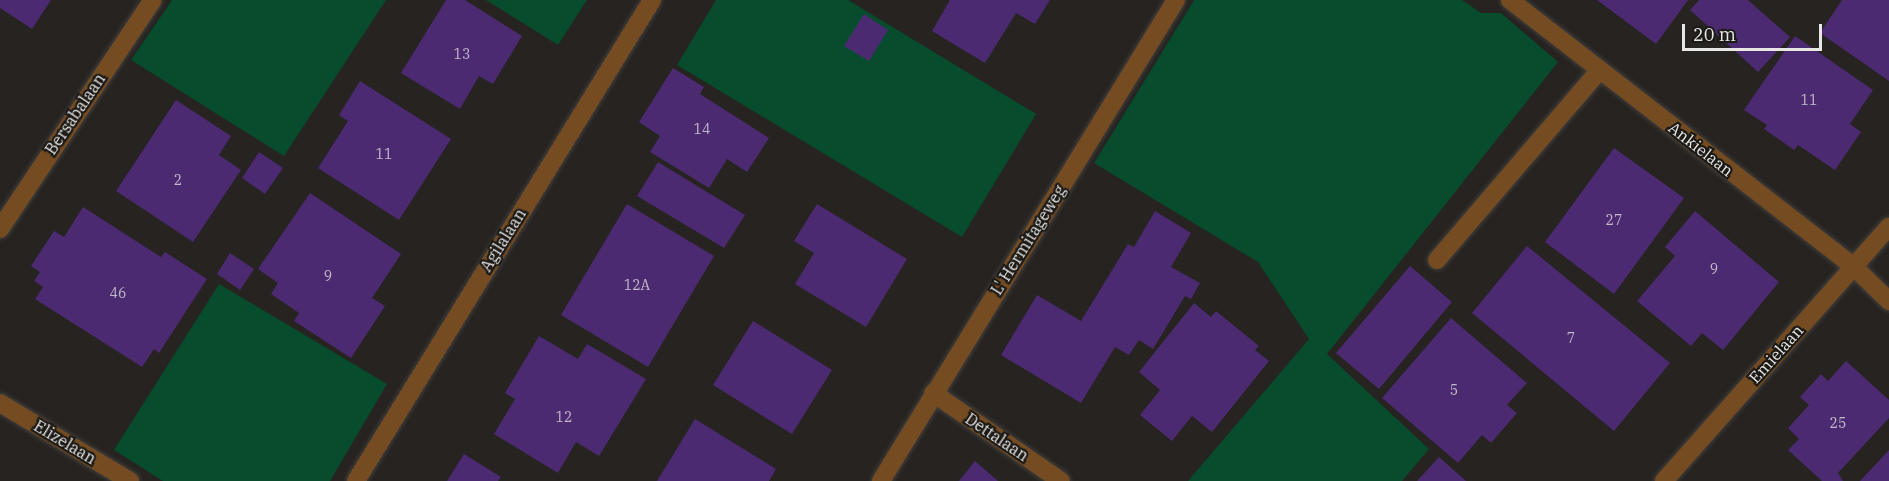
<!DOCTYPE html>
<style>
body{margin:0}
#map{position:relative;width:1889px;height:481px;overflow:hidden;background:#262320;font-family:"IBM Plex Serif",serif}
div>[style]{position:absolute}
.green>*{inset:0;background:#074c2d}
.building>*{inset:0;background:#4b2a71}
.roads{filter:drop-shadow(0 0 2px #413e3c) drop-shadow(0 0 2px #413e3c)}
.service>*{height:18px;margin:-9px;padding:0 9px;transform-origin:9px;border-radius:9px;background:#754c22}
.minor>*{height:18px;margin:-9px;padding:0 9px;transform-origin:9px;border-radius:9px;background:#754c22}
span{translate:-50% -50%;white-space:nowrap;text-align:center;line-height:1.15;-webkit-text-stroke:4.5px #1c1a17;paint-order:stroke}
.number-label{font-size:14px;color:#c2b8c8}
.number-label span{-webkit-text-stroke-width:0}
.street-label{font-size:16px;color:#e9e7e5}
.scale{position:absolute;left:1682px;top:24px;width:140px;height:27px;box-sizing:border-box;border:3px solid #e9e7e5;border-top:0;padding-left:8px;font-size:18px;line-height:21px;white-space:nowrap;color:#e9e7e5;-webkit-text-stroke:4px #1c1a17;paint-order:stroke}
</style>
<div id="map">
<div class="green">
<div style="clip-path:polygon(172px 0,386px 0,284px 156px,131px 60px)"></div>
<div style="clip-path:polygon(486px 0,587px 0,558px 45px)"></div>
<div style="clip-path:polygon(716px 0,848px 0,1036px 114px,962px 237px,677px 65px)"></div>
<div style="clip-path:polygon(1194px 0,1462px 0,1481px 13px,1501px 13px,1558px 62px,1327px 354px,1429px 449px,1402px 481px,1188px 481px,1309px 339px,1258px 262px,1094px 163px)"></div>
<div style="clip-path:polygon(219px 284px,387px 384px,330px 481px,163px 481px,114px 450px)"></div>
</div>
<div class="building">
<div style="clip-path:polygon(0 0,51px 0,32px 29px,0 8px)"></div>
<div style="clip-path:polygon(446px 0,465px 0,522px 36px,493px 84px,479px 76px,460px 109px,401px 73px)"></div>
<div style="clip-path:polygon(950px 0,1050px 0,1035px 24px,1016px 13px,985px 63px,932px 31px)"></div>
<div style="clip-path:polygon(1597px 0,1688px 0,1656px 44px)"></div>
<div style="clip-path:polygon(1699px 0,1748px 0,1790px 37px,1758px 72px,1690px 10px)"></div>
<div style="clip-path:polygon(1842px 0,1889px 0,1889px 81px,1820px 33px)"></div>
<div style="clip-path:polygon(864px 14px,888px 30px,869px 61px,844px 46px)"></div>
<div style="clip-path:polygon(1795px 36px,1873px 90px,1850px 124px,1861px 132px,1835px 170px,1798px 145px,1794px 150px,1764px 129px,1767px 125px,1744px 110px)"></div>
<div style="clip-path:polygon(673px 68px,704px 87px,700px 94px,769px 138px,747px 172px,727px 159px,709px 188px,650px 152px,660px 136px,639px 122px)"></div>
<div style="clip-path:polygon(360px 81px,451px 139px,399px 220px,318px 168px,348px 121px,339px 115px)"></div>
<div style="clip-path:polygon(176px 100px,231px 136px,219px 155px,241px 170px,193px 242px,116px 191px)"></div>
<div style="clip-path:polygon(1614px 148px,1684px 198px,1614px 294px,1545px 242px)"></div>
<div style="clip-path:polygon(259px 152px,283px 168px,265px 194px,242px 178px)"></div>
<div style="clip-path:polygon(658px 162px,745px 215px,724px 248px,637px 196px)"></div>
<div style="clip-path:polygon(310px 193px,401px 254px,372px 298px,385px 306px,351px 358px,294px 321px,299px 313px,271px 294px,278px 283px,258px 269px)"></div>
<div style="clip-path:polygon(627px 204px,714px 256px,648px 367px,561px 315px)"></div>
<div style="clip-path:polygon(817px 204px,907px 259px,866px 327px,795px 284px,814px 253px,794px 241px)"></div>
<div style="clip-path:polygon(83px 207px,161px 257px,165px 252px,207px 279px,159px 353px,154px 349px,142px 367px,35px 299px,43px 287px,34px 281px,40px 272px,31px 266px,54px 231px,64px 237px)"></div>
<div style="clip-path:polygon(1155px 211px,1191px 233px,1171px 267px,1200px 283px,1191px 299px,1185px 296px,1153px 349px,1139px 340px,1129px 355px,1115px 347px,1081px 403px,1001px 355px,1037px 295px,1081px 321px,1128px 244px,1134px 247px)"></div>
<div style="clip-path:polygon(1695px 211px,1779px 282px,1723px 350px,1702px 333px,1691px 346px,1637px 301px,1675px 256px,1665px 247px)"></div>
<div style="clip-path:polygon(1527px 246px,1670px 363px,1614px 431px,1472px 313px)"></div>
<div style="clip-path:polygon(230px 253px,254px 269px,240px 290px,217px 274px)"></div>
<div style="clip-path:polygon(1410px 266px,1452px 302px,1379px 389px,1336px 353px)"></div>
<div style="clip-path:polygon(1194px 303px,1211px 317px,1216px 311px,1259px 346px,1255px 350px,1269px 361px,1212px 432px,1192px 416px,1172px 441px,1140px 415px,1160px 390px,1139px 372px)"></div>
<div style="clip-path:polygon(1451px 318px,1527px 383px,1507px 405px,1517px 413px,1491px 443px,1482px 435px,1458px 463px,1382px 398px)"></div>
<div style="clip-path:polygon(753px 321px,832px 370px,792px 434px,713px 385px)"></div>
<div style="clip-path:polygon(539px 336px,578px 359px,587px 344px,646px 379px,599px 456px,576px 442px,558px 473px,494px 434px,515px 399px,505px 393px)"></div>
<div style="clip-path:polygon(1846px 361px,1889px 400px,1889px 418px,1838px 473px,1843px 481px,1822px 481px,1788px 450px,1799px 439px,1788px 428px,1809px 405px,1800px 397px,1821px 374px,1828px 381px)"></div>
<div style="clip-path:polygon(695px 419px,776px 469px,769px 481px,657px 481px)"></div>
<div style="clip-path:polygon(1889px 450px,1889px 481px,1860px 481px)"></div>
<div style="clip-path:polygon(464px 454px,501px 477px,498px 481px,447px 481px)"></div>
<div style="clip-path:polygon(1439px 457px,1466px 481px,1417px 481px)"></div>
<div style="clip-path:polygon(975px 461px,998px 481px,959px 481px)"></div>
</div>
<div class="roads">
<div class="service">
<div style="left:1437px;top:260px;width:250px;rotate:-49.4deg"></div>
</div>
<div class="minor">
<div style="left:1510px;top:0;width:435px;rotate:37.8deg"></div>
<div style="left:1854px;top:267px;width:49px;rotate:44.2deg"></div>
<div style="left:0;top:229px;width:275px;rotate:-56.3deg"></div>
<div style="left:933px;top:393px;width:155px;rotate:34.5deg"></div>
<div style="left:0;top:403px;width:152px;rotate:31deg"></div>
<div style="left:356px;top:481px;width:565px;rotate:-58.39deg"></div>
<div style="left:881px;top:481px;width:564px;rotate:-58.48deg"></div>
<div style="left:1664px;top:481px;width:339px;rotate:-48.5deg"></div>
</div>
</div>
<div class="number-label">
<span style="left:462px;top:54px">13</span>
<span style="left:1809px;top:100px">11</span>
<span style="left:702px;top:129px">14</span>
<span style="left:384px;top:154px">11</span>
<span style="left:178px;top:180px">2</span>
<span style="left:1614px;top:220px">27</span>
<span style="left:1714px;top:269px">9</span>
<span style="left:328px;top:276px">9</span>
<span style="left:637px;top:285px">12A</span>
<span style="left:118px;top:293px">46</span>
<span style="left:1571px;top:338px">7</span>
<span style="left:1454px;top:390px">5</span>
<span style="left:564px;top:417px">12</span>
<span style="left:1838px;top:423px">25</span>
</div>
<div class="street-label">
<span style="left:75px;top:114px;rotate:-56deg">Bersabalaan</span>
<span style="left:1701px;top:149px;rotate:38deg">Ankielaan</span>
<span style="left:503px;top:240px;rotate:-58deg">Agilalaan</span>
<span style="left:1028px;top:240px;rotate:-58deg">L' Hermitageweg</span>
<span style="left:1776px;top:354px;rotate:-48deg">Emielaan</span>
<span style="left:997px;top:437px;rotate:34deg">Dettalaan</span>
<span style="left:65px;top:442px;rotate:31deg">Elizelaan</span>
</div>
<div class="scale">20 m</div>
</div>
